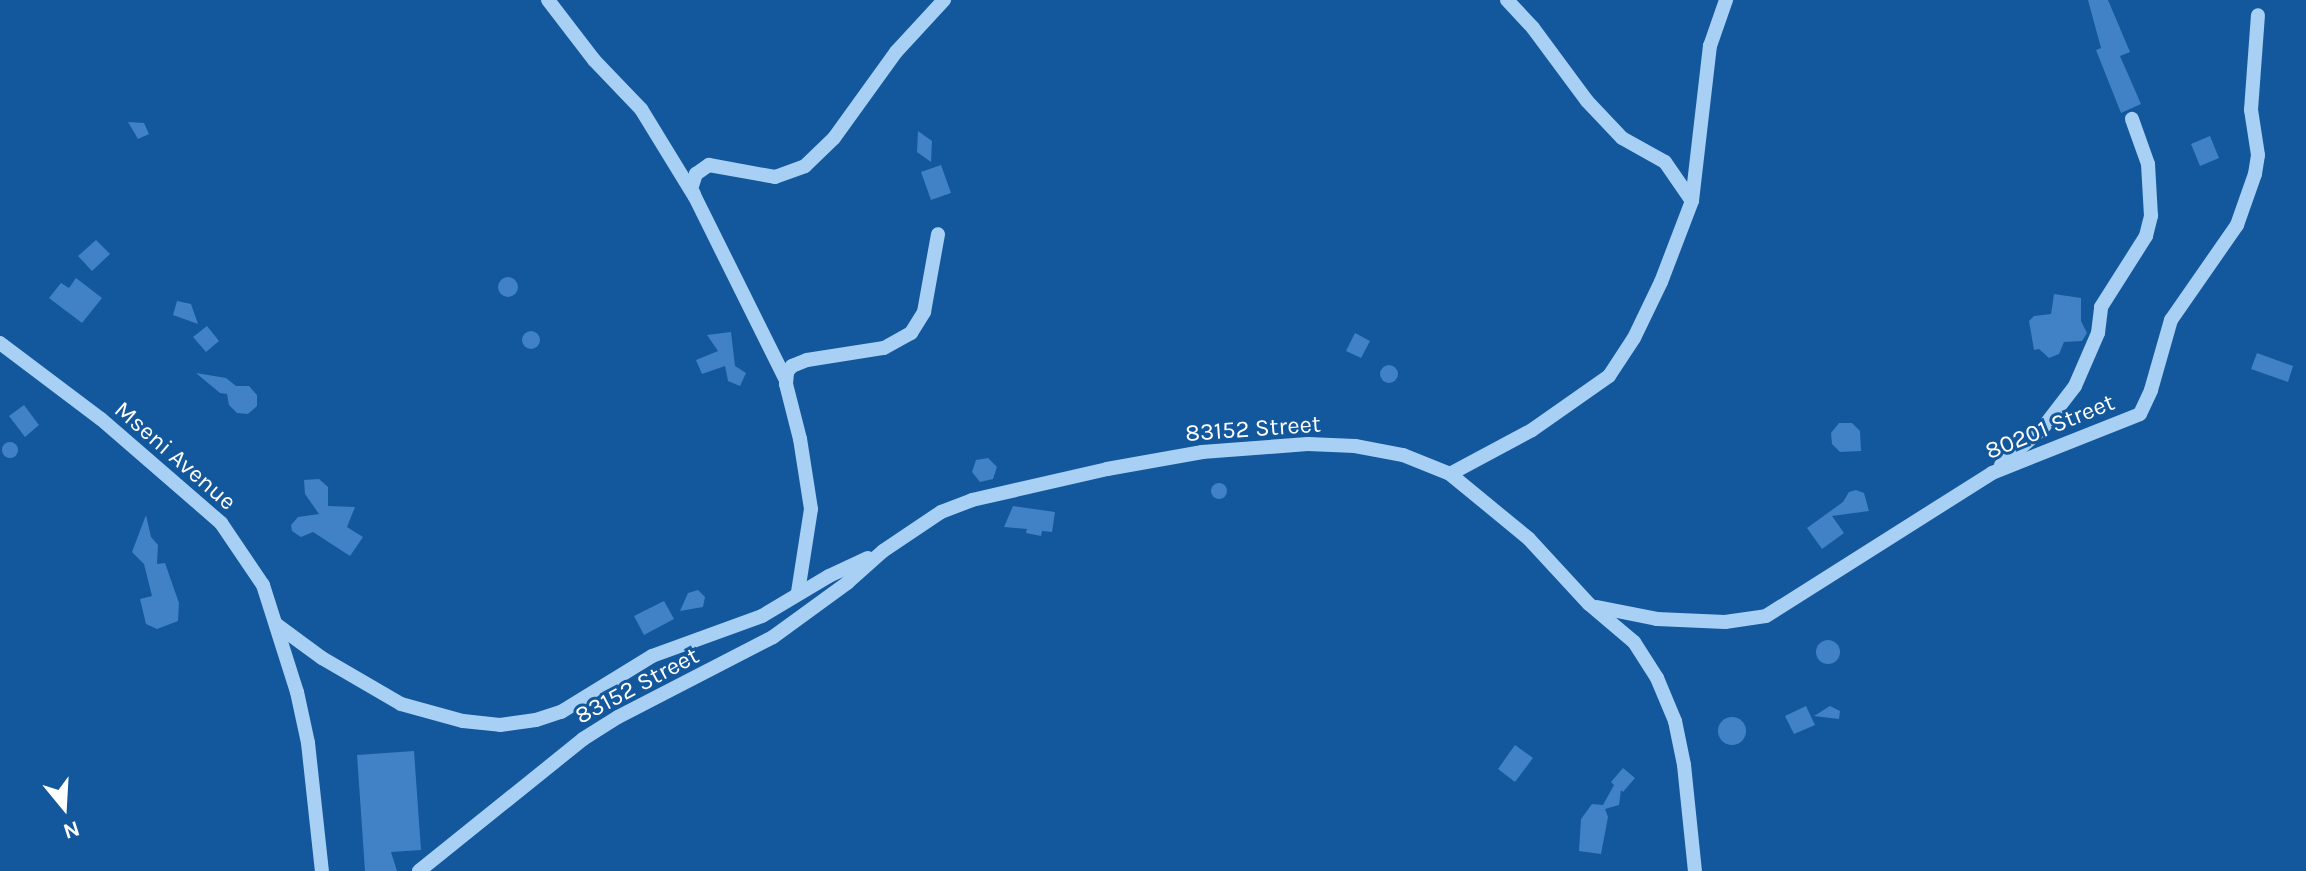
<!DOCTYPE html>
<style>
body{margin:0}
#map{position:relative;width:2306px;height:871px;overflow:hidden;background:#13579c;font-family:Karla,sans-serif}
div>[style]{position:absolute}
.building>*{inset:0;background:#4082c5}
.round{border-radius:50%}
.minor>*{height:14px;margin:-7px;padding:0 7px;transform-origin:7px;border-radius:7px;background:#a8cff4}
span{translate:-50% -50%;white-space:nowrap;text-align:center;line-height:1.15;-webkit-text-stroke:6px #13579c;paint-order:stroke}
.street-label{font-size:24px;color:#fff}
.north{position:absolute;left:24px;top:767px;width:80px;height:80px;-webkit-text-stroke:6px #13579c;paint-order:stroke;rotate:162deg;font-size:22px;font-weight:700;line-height:32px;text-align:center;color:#fff}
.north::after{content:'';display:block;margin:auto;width:28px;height:36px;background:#fff;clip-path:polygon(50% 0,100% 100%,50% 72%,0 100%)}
</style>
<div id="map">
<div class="building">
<div style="clip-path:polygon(2088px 0,2108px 0,2130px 52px,2120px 56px,2141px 104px,2121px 113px,2096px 50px,2101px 48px)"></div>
<div style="clip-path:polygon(128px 122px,144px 123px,149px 134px,138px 139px)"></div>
<div style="clip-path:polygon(918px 131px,932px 141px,931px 162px,917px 152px)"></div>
<div style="clip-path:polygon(2210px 136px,2219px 158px,2200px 166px,2191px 144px)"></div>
<div style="clip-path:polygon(941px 165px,951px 193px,931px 200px,921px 172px)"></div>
<div style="clip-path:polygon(96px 240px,110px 254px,92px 271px,78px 256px)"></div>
<div class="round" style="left:498px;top:277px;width:20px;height:20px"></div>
<div style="clip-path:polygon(76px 278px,102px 298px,82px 323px,49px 298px,61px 283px,69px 288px)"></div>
<div style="clip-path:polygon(2054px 294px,2081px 298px,2081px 321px,2087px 333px,2082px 341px,2064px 342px,2059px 354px,2049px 358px,2039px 349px,2034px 350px,2029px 321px,2034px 316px,2051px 314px)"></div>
<div style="clip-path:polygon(177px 301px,191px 304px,198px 324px,173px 315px)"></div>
<div style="clip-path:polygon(207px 326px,219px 341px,206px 352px,193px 337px)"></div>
<div class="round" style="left:522px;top:331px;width:18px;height:18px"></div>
<div style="clip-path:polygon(731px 332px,735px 366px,746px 373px,740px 386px,728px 381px,725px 366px,702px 374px,696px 360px,718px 351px,707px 335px)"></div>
<div style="clip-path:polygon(1355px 333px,1370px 341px,1361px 358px,1346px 351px)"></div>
<div style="clip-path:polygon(2257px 353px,2293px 366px,2288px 382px,2251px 369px)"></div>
<div class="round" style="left:1380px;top:365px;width:18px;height:18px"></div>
<div style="clip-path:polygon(196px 373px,226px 378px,236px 386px,249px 386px,257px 395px,257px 406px,248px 414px,237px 413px,229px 405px,227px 394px,220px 393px)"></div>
<div style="clip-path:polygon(24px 405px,39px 425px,25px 437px,9px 416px)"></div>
<div style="clip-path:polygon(1839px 423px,1852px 423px,1860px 431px,1861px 451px,1840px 452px,1832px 444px,1831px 433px)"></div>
<div class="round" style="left:2px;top:442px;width:16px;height:16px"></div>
<div style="clip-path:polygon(988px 458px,997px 467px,993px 479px,980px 482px,972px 472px,976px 460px)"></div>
<div style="clip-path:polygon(319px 479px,328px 487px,328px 506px,355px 507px,347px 527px,363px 537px,350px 556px,313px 532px,301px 537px,292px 531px,291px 525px,298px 517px,319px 514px,305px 494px,304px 480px)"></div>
<div class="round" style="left:1211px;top:483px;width:16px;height:16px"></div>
<div style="clip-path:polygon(1856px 490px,1864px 493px,1869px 511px,1832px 516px,1844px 533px,1822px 549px,1807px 528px,1843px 502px,1849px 492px)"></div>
<div style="clip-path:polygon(1013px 506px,1055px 512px,1052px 532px,1042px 531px,1041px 536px,1026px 533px,1027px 529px,1004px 527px)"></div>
<div style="clip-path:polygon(146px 515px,151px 537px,158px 545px,157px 564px,165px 563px,179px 603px,178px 621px,157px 629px,146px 624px,140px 599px,152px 596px,144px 564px,132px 552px)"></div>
<div style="clip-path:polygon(698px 590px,705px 597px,703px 607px,680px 611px,688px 593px)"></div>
<div style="clip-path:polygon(664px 601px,674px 619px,644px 635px,634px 616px)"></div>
<div class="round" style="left:1816px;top:640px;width:24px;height:24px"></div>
<div style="clip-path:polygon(1806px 706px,1815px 725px,1794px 734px,1785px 716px)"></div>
<div style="clip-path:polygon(1830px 706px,1840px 711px,1839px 719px,1814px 716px)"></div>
<div class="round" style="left:1718px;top:717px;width:28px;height:28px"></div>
<div style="clip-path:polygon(1515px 745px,1533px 758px,1515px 782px,1498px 769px)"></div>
<div style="clip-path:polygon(414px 751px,421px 850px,391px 852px,397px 871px,365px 871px,357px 755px)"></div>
<div style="clip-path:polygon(1623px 768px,1635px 778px,1623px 792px,1621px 790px,1619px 805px,1605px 809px,1608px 817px,1601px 854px,1579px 851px,1581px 819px,1592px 804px,1603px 805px,1614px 785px,1611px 782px)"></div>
</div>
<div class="minor">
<div style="left:548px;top:0;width:76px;rotate:52.5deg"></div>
<div style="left:594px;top:60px;width:68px;rotate:46.2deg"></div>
<div style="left:641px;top:109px;width:103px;rotate:58.5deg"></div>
<div style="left:695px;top:197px;width:202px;rotate:63.6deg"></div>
<div style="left:1507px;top:0;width:38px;rotate:47deg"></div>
<div style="left:1533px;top:28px;width:91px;rotate:53.5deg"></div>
<div style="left:1587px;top:101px;width:51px;rotate:46.6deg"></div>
<div style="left:1622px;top:138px;width:49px;rotate:29.2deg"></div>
<div style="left:1665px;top:162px;width:47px;rotate:55.3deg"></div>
<div style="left:694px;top:194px;width:6px;rotate:-121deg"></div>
<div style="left:691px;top:189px;width:16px;rotate:-72deg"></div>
<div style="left:696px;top:174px;width:16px;rotate:-35deg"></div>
<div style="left:709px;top:165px;width:67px;rotate:10.3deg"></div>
<div style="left:775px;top:177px;width:32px;rotate:-20deg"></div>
<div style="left:805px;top:166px;width:40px;rotate:-44deg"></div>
<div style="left:834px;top:138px;width:106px;rotate:-54.2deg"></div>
<div style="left:896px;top:52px;width:71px;rotate:-47.3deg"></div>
<div style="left:0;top:343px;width:126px;rotate:37deg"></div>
<div style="left:101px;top:419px;width:159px;rotate:40.9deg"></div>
<div style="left:221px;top:523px;width:75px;rotate:55.9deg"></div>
<div style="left:263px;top:585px;width:112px;rotate:72.4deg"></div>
<div style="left:297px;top:692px;width:52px;rotate:77.8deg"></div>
<div style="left:308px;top:743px;width:129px;rotate:83.8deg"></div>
<div style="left:2001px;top:465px;width:55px;rotate:-41.3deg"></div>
<div style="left:2042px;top:429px;width:54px;rotate:-52.5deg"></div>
<div style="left:2075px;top:386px;width:58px;rotate:-66.5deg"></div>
<div style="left:2098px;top:333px;width:26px;rotate:-83deg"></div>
<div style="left:2101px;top:307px;width:84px;rotate:-57.6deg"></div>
<div style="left:2146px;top:236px;width:21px;rotate:-76deg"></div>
<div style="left:2151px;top:216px;width:52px;rotate:-93.3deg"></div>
<div style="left:2148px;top:164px;width:48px;rotate:-109.6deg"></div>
<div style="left:1450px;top:474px;width:93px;rotate:-28.2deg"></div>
<div style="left:1532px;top:430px;width:94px;rotate:-35deg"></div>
<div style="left:1609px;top:376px;width:45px;rotate:-56.7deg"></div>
<div style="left:1634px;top:338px;width:62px;rotate:-64.3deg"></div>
<div style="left:1661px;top:282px;width:87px;rotate:-69.1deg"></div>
<div style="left:1692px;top:201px;width:156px;rotate:-83.4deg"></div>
<div style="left:1710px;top:46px;width:49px;rotate:-70.8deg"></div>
<div style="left:798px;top:592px;width:84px;rotate:-81.1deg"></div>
<div style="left:811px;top:509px;width:71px;rotate:-98.9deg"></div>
<div style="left:800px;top:439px;width:57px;rotate:-104.3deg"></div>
<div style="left:786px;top:384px;width:12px;rotate:-85deg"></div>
<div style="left:787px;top:372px;width:8px;rotate:-50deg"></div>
<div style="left:792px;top:366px;width:16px;rotate:-22deg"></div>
<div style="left:807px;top:360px;width:78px;rotate:-8.9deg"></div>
<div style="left:884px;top:348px;width:31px;rotate:-29deg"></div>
<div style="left:911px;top:333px;width:25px;rotate:-58deg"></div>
<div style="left:924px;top:312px;width:79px;rotate:-79.8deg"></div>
<div style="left:1597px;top:607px;width:61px;rotate:11.3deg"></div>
<div style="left:1657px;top:619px;width:68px;rotate:2.5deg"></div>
<div style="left:1725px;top:622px;width:41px;rotate:-8.3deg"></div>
<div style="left:1766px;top:616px;width:267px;rotate:-32.3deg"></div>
<div style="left:1992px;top:473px;width:159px;rotate:-21.7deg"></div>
<div style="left:2140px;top:414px;width:26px;rotate:-65deg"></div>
<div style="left:2151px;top:390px;width:73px;rotate:-74.1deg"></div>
<div style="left:2171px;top:320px;width:116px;rotate:-55.2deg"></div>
<div style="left:2237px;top:225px;width:54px;rotate:-70.6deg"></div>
<div style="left:2255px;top:174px;width:19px;rotate:-81deg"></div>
<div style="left:2258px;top:155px;width:46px;rotate:-98.8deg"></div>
<div style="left:2251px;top:110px;width:95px;rotate:-85.8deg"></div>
<div style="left:277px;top:625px;width:56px;rotate:36.3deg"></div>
<div style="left:322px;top:658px;width:91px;rotate:30.2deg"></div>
<div style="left:401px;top:704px;width:64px;rotate:15.3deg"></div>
<div style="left:463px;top:721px;width:37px;rotate:6deg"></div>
<div style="left:500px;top:725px;width:36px;rotate:-8deg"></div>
<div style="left:536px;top:720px;width:26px;rotate:-18deg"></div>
<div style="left:561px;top:712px;width:107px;rotate:-31.6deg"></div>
<div style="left:652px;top:656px;width:117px;rotate:-20deg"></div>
<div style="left:762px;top:616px;width:78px;rotate:-30.8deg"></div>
<div style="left:829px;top:576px;width:43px;rotate:-24.8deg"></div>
<div style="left:419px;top:871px;width:211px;rotate:-38.8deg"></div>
<div style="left:583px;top:739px;width:41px;rotate:-32.2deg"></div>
<div style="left:618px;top:717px;width:174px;rotate:-27.3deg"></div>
<div style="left:773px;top:637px;width:92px;rotate:-36.1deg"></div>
<div style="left:847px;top:583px;width:48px;rotate:-41.6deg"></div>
<div style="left:883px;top:551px;width:70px;rotate:-33.9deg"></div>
<div style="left:941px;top:512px;width:33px;rotate:-21deg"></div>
<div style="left:972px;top:500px;width:139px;rotate:-12.9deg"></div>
<div style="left:1107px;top:469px;width:97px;rotate:-10.1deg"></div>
<div style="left:1202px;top:452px;width:106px;rotate:-4.3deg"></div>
<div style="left:1308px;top:444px;width:47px;rotate:2.4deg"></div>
<div style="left:1355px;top:446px;width:49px;rotate:10.6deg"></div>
<div style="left:1403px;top:455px;width:51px;rotate:22deg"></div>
<div style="left:1450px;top:474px;width:102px;rotate:39.4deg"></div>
<div style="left:1529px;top:539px;width:88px;rotate:47.3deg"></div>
<div style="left:1589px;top:604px;width:59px;rotate:40.2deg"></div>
<div style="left:1634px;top:642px;width:43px;rotate:57.4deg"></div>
<div style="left:1657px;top:678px;width:47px;rotate:67.3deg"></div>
<div style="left:1675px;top:721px;width:45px;rotate:78.4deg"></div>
<div style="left:1684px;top:765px;width:107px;rotate:84.1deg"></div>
</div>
<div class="street-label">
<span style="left:2050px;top:427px;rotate:-22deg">80201 Street</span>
<span style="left:1253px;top:429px;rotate:-4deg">83152 Street</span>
<span style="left:175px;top:456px;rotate:41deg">Mseni Avenue</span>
<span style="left:637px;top:686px;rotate:-28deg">83152 Street</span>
</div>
<div class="north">N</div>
</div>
